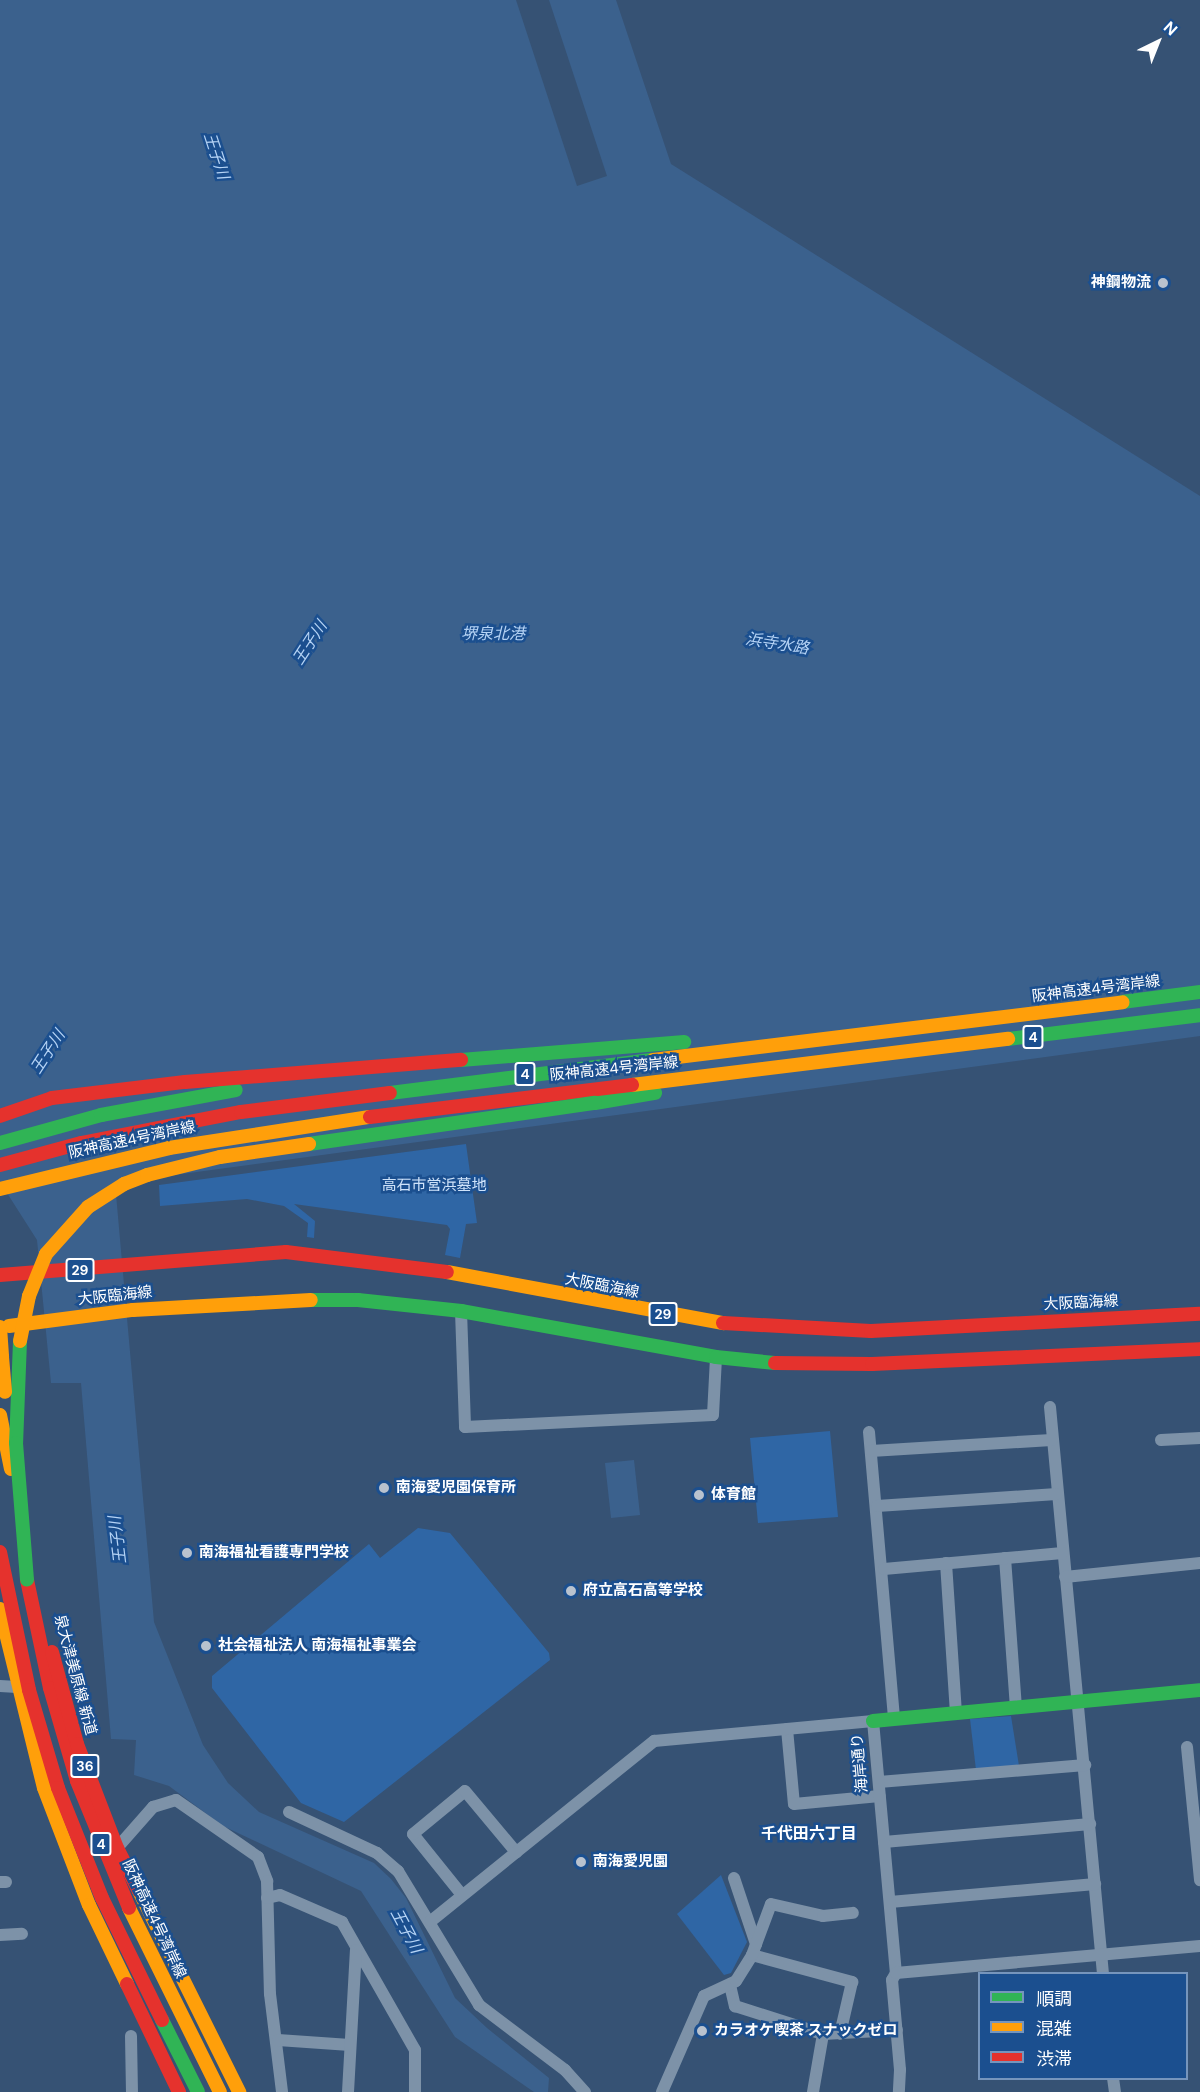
<!DOCTYPE html>
<meta charset="utf-8">
<style>
body{margin:0}
#map{position:relative;width:1200px;height:2092px;overflow:hidden;background:#365274;font-family:"DM Sans","Noto Sans JP",sans-serif}
div>[style]{position:absolute}
.green>*{inset:0;background:#2f66a5}
.water>*{inset:0;background:#3b618d}
.pier>*{inset:0;background:#365274}
.street>*{height:12px;margin:-6px;padding:0 6px;transform-origin:6px;border-radius:6px;background:#7d92a8}
.fast>*{height:14px;margin:-7px;padding:0 7px;transform-origin:7px;border-radius:7px;background:#30b455}
.slow>*{height:14px;margin:-7px;padding:0 7px;transform-origin:7px;border-radius:7px;background:#ff9f0a}
.jam>*{height:14px;margin:-7px;padding:0 7px;transform-origin:7px;border-radius:7px;background:#e5322d}
.fast-bridge>*{height:14px;margin:-7px;padding:0 7px;transform-origin:7px;border-radius:7px;background:#30b455}
.slow-bridge>*{height:14px;margin:-7px;padding:0 7px;transform-origin:7px;border-radius:7px;background:#ff9f0a}
.dots>*{width:16px;height:16px;translate:-50% -50%;box-sizing:border-box;border:3px solid #1b4f8f;border-radius:50%}
span{translate:-50% -50%;white-space:nowrap;text-align:center;line-height:1.15;-webkit-text-stroke:5px #1b4f8f;paint-order:stroke}
.shield-label span{padding:2px 4px;background:#1b4f8f;border:2px solid;border-radius:4px;-webkit-text-stroke-width:0}
.shield-label{font-size:14px;color:#fff;font-weight:700}
.poi-label{font-size:15px;color:#fff;font-weight:700}
.right{translate:-100% -50%;text-align:right}
.left{translate:0 -50%;text-align:left}
.street-label{font-size:15px;color:#fff}
.park-label{font-size:15px;color:#cfe3fa}
.water-label{font-size:16px;color:#b5d3f5;font-style:italic}
.neighbourhood-label{font-size:16px;color:#fff;font-weight:700}
.legend{position:absolute;left:978px;top:1972px;width:210px;height:108px;box-sizing:border-box;background:#1b4f8f;border:2px solid #7695bc;margin:0;padding:8px 10px;list-style:none;font-size:18px;color:#fff}
.legend li{display:flex;align-items:center;gap:12px;height:30px}
.legend b{width:30px;border:2px solid #7695bc}
.north{position:absolute;left:1128px;top:12px;width:60px;height:60px;-webkit-text-stroke:4px #1b4f8f;paint-order:stroke;rotate:43deg;font-size:16px;font-weight:700;line-height:24px;text-align:center;color:#fff}
.north::after{content:'';display:block;margin:auto;width:21px;height:27px;background:#fff;clip-path:polygon(50% 0,100% 100%,50% 72%,0 100%)}
</style>
<div id="map">
<div class="green">
<div style="clip-path:polygon(466px 1144px,477px 1223px,466px 1224px,460px 1258px,445px 1255px,450px 1229px,447px 1225px,294px 1204px,315px 1221px,314px 1238px,307px 1237px,308px 1223px,284px 1206px,247px 1199px,160px 1206px,159px 1185px)"></div>
<div style="clip-path:polygon(830px 1431px,838px 1517px,758px 1523px,750px 1438px)"></div>
<div style="clip-path:polygon(418px 1528px,450px 1533px,549px 1653px,550px 1660px,344px 1822px,301px 1803px,212px 1688px,212px 1676px,369px 1544px,380px 1558px)"></div>
<div style="clip-path:polygon(1011px 1716px,1019px 1766px,976px 1770px,970px 1719px)"></div>
<div style="clip-path:polygon(721px 1875px,747px 1942px,731px 1973px,724px 1975px,677px 1914px)"></div>
</div>
<div class="water">
<div style="clip-path:polygon(0 0,616px 0,671px 164px,1200px 496px,1200px 1036px,115px 1183px,154px 1622px,203px 1745px,228px 1783px,259px 1812px,374px 1863px,391px 1879px,406px 1898px,455px 1998px,487px 2028px,549px 2078px,548px 2092px,534px 2092px,455px 2037px,361px 1891px,223px 1826px,169px 1786px,134px 1775px,136px 1740px,111px 1739px,81px 1383px,51px 1383px,37px 1240px,0 1182px)"></div>
<div style="clip-path:polygon(634px 1460px,640px 1515px,611px 1518px,605px 1463px)"></div>
</div>
<div class="pier">
<div style="clip-path:polygon(516px 0,549px 0,607px 176px,577px 186px)"></div>
</div>
<div class="street">
<div style="left:461px;top:1311px;width:116px;rotate:88deg"></div>
<div style="left:465px;top:1427px;width:248px;rotate:-2.8deg"></div>
<div style="left:713px;top:1415px;width:58px;rotate:-87deg"></div>
<div style="left:1050px;top:1407px;width:569px;rotate:84.66deg"></div>
<div style="left:869px;top:1432px;width:288px;rotate:85deg"></div>
<div style="left:1161px;top:1440px;width:39px;rotate:-3deg"></div>
<div style="left:871px;top:1451px;width:181px;rotate:-3.5deg"></div>
<div style="left:877px;top:1506px;width:180px;rotate:-3.8deg"></div>
<div style="left:1005px;top:1558px;width:149px;rotate:85.8deg"></div>
<div style="left:946px;top:1563px;width:149px;rotate:86.2deg"></div>
<div style="left:884px;top:1569px;width:179px;rotate:-5.1deg"></div>
<div style="left:1065px;top:1577px;width:136px;rotate:-5.9deg"></div>
<div style="left:0;top:1686px;width:17px;rotate:3deg"></div>
<div style="left:787px;top:1729px;width:75px;rotate:84.7deg"></div>
<div style="left:794px;top:1804px;width:86px;rotate:-5.3deg"></div>
<div style="left:1187px;top:1747px;width:134px;rotate:84.4deg"></div>
<div style="left:879px;top:1782px;width:207px;rotate:-4.7deg"></div>
<div style="left:289px;top:1812px;width:97px;rotate:25deg"></div>
<div style="left:377px;top:1853px;width:28px;rotate:41deg"></div>
<div style="left:398px;top:1871px;width:157px;rotate:58.8deg"></div>
<div style="left:479px;top:2005px;width:108px;rotate:37.1deg"></div>
<div style="left:565px;top:2070px;width:30px;rotate:48deg"></div>
<div style="left:884px;top:1842px;width:207px;rotate:-5deg"></div>
<div style="left:117px;top:1848px;width:55px;rotate:-48.7deg"></div>
<div style="left:153px;top:1807px;width:24px;rotate:-17deg"></div>
<div style="left:176px;top:1800px;width:100px;rotate:34.8deg"></div>
<div style="left:258px;top:1857px;width:26px;rotate:69deg"></div>
<div style="left:267px;top:1881px;width:113px;rotate:88.5deg"></div>
<div style="left:270px;top:1994px;width:99px;rotate:83deg"></div>
<div style="left:734px;top:1878px;width:70px;rotate:71.6deg"></div>
<div style="left:0;top:1882px;width:6px"></div>
<div style="left:462px;top:1895px;width:78px;rotate:-128.8deg"></div>
<div style="left:413px;top:1834px;width:67px;rotate:-39.6deg"></div>
<div style="left:465px;top:1791px;width:80px;rotate:50.1deg"></div>
<div style="left:267px;top:1898px;width:13px;rotate:-13deg"></div>
<div style="left:280px;top:1895px;width:68px;rotate:23.5deg"></div>
<div style="left:342px;top:1922px;width:147px;rotate:60.3deg"></div>
<div style="left:415px;top:2050px;width:42px;rotate:90deg"></div>
<div style="left:890px;top:1902px;width:206px;rotate:-5deg"></div>
<div style="left:431px;top:1921px;width:287px;rotate:-38.9deg"></div>
<div style="left:654px;top:1741px;width:220px;rotate:-5.2deg"></div>
<div style="left:873px;top:1721px;width:253px;rotate:84.8deg"></div>
<div style="left:896px;top:1973px;width:8px;rotate:120deg"></div>
<div style="left:892px;top:1980px;width:90px;rotate:84.9deg"></div>
<div style="left:900px;top:2070px;width:22px;rotate:93deg"></div>
<div style="left:0;top:1935px;width:22px;rotate:-3deg"></div>
<div style="left:752px;top:1955px;width:104px;rotate:15.1deg"></div>
<div style="left:852px;top:1982px;width:53px;rotate:103deg"></div>
<div style="left:896px;top:1973px;width:305px;rotate:-5.1deg"></div>
<div style="left:730px;top:1985px;width:22px;rotate:77deg"></div>
<div style="left:735px;top:2006px;width:92px;rotate:17.7deg"></div>
<div style="left:823px;top:2034px;width:74px;rotate:-3.1deg"></div>
<div style="left:131px;top:2036px;width:56px;rotate:89deg"></div>
<div style="left:278px;top:2040px;width:72px;rotate:4deg"></div>
<div style="left:1113px;top:2078px;width:14px;rotate:82deg"></div>
<div style="left:348px;top:2092px;width:142px;rotate:-86.8deg"></div>
<div style="left:662px;top:2092px;width:105px;rotate:-66.4deg"></div>
<div style="left:704px;top:1996px;width:35px;rotate:-25deg"></div>
<div style="left:736px;top:1981px;width:31px;rotate:-58deg"></div>
<div style="left:752px;top:1955px;width:54px;rotate:-69.6deg"></div>
<div style="left:771px;top:1904px;width:53px;rotate:13deg"></div>
<div style="left:823px;top:1916px;width:30px;rotate:-6deg"></div>
<div style="left:813px;top:2092px;width:59px;rotate:-80.2deg"></div>
</div>
<div class="fast">
<div style="left:1122px;top:1002px;width:79px;rotate:-7.3deg"></div>
<div style="left:1008px;top:1039px;width:193px;rotate:-7.1deg"></div>
<div style="left:461px;top:1060px;width:224px;rotate:-4.6deg"></div>
<div style="left:390px;top:1093px;width:265px;rotate:-7.2deg"></div>
<div style="left:595px;top:1103px;width:61px;rotate:-9.5deg"></div>
<div style="left:0;top:1143px;width:105px;rotate:-15.5deg"></div>
<div style="left:101px;top:1115px;width:137px;rotate:-10.5deg"></div>
<div style="left:311px;top:1300px;width:47px"></div>
<div style="left:358px;top:1300px;width:104px;rotate:6.1deg"></div>
<div style="left:461px;top:1311px;width:259px;rotate:10.2deg"></div>
<div style="left:716px;top:1357px;width:59px;rotate:5.8deg"></div>
<div style="left:873px;top:1721px;width:328px;rotate:-5.4deg"></div>
<div style="left:162px;top:2020px;width:80px;rotate:63.4deg"></div>
</div>
<div class="slow">
<div style="left:653px;top:1060px;width:473px;rotate:-7deg"></div>
<div style="left:632px;top:1085px;width:379px;rotate:-7deg"></div>
<div style="left:0;top:1189px;width:174px;rotate:-13.6deg"></div>
<div style="left:169px;top:1148px;width:203px;rotate:-8.8deg"></div>
<div style="left:447px;top:1272px;width:281px;rotate:10.5deg"></div>
<div style="left:9px;top:1326px;width:125px;rotate:-7.4deg"></div>
<div style="left:133px;top:1310px;width:178px;rotate:-3.2deg"></div>
<div style="left:0;top:1327px;width:30px;rotate:86deg"></div>
<div style="left:0;top:1415px;width:55px;rotate:78.5deg"></div>
<div style="left:0;top:1609px;width:184px;rotate:76.2deg"></div>
<div style="left:44px;top:1788px;width:125px;rotate:69deg"></div>
<div style="left:89px;top:1905px;width:88px;rotate:64.3deg"></div>
<div style="left:139px;top:1891px;width:225px;rotate:63.5deg"></div>
<div style="left:129px;top:1908px;width:205px;rotate:63.7deg"></div>
</div>
<div class="jam">
<div style="left:0;top:1116px;width:55px;rotate:-19.1deg"></div>
<div style="left:52px;top:1098px;width:134px;rotate:-6.9deg"></div>
<div style="left:185px;top:1082px;width:277px;rotate:-4.6deg"></div>
<div style="left:370px;top:1117px;width:264px;rotate:-7deg"></div>
<div style="left:0;top:1165px;width:84px;rotate:-15.2deg"></div>
<div style="left:81px;top:1143px;width:163px;rotate:-11deg"></div>
<div style="left:241px;top:1112px;width:150px;rotate:-7.3deg"></div>
<div style="left:0;top:1275px;width:287px;rotate:-4.6deg"></div>
<div style="left:286px;top:1252px;width:162px;rotate:7.1deg"></div>
<div style="left:723px;top:1323px;width:148px;rotate:3.1deg"></div>
<div style="left:871px;top:1331px;width:329px;rotate:-3deg"></div>
<div style="left:775px;top:1363px;width:97px;rotate:0.6deg"></div>
<div style="left:872px;top:1364px;width:328px;rotate:-2.6deg"></div>
<div style="left:0;top:1552px;width:141px;rotate:78.1deg"></div>
<div style="left:29px;top:1690px;width:102px;rotate:73.5deg"></div>
<div style="left:58px;top:1788px;width:118px;rotate:68.2deg"></div>
<div style="left:102px;top:1898px;width:136px;rotate:63.8deg"></div>
<div style="left:27px;top:1580px;width:110px;rotate:78deg"></div>
<div style="left:50px;top:1688px;width:97px;rotate:73.8deg"></div>
<div style="left:77px;top:1781px;width:137px;rotate:67.7deg"></div>
<div style="left:52px;top:1652px;width:95px;rotate:74.8deg"></div>
<div style="left:77px;top:1744px;width:111px;rotate:69deg"></div>
<div style="left:117px;top:1848px;width:48px;rotate:62.9deg"></div>
<div style="left:127px;top:1984px;width:120px;rotate:64.3deg"></div>
</div>
<div class="fast-bridge">
<div style="left:309px;top:1144px;width:289px;rotate:-8.2deg"></div>
<div style="left:20px;top:1341px;width:102px;rotate:92.2deg"></div>
<div style="left:16px;top:1443px;width:137px;rotate:85.4deg"></div>
</div>
<div class="slow-bridge">
<div style="left:20px;top:1341px;width:46px;rotate:-78.7deg"></div>
<div style="left:29px;top:1296px;width:45px;rotate:-68deg"></div>
<div style="left:46px;top:1254px;width:63px;rotate:-48.2deg"></div>
<div style="left:88px;top:1207px;width:43px;rotate:-32.6deg"></div>
<div style="left:124px;top:1184px;width:25px;rotate:-21deg"></div>
<div style="left:147px;top:1175px;width:75px;rotate:-13.9deg"></div>
<div style="left:220px;top:1157px;width:90px;rotate:-8.3deg"></div>
<div style="left:2px;top:1357px;width:35px;rotate:85deg"></div>
</div>
<div class="dots">
<div style="left:1163px;top:283px;background:#b9c2ce"></div>
<div style="left:384px;top:1488px;background:#b9c2ce"></div>
<div style="left:699px;top:1495px;background:#b9c2ce"></div>
<div style="left:187px;top:1553px;background:#b9c2ce"></div>
<div style="left:571px;top:1591px;background:#b9c2ce"></div>
<div style="left:206px;top:1646px;background:#b9c2ce"></div>
<div style="left:581px;top:1862px;background:#b9c2ce"></div>
<div style="left:702px;top:2031px;background:#b9c2ce"></div>
</div>
<div class="shield-label">
<span style="left:1033px;top:1037px">4</span>
<span style="left:525px;top:1074px">4</span>
<span style="left:80px;top:1270px">29</span>
<span style="left:663px;top:1314px">29</span>
<span style="left:85px;top:1766px">36</span>
<span style="left:101px;top:1844px">4</span>
</div>
<div class="poi-label">
<span class="right" style="left:1151px;top:283px">神鋼物流</span>
<span class="left" style="left:396px;top:1488px">南海愛児園保育所</span>
<span class="left" style="left:711px;top:1495px">体育館</span>
<span class="left" style="left:199px;top:1553px">南海福祉看護専門学校</span>
<span class="left" style="left:583px;top:1591px">府立高石高等学校</span>
<span class="left" style="left:218px;top:1646px">社会福祉法人 南海福祉事業会</span>
<span class="left" style="left:593px;top:1862px">南海愛児園</span>
<span class="left" style="left:714px;top:2031px">カラオケ喫茶 スナックゼロ</span>
</div>
<div class="street-label">
<span style="left:1096px;top:989px;rotate:-7deg">阪神高速4号湾岸線</span>
<span style="left:614px;top:1069px;rotate:-6deg">阪神高速4号湾岸線</span>
<span style="left:132px;top:1140px;rotate:-12deg">阪神高速4号湾岸線</span>
<span style="left:602px;top:1286px;rotate:11deg">大阪臨海線</span>
<span style="left:115px;top:1296px;rotate:-6deg">大阪臨海線</span>
<span style="left:1081px;top:1303px;rotate:-3deg">大阪臨海線</span>
<span style="left:75px;top:1675px;rotate:75deg">泉大津美原線 新道</span>
<span style="left:860px;top:1763px;rotate:-95deg">海岸通り</span>
<span style="left:154px;top:1919px;rotate:65deg">阪神高速4号湾岸線</span>
</div>
<div class="park-label">
<span style="left:434px;top:1186px">高石市営浜墓地</span>
</div>
<div class="water-label">
<span style="left:216px;top:156px;rotate:72deg">王子川</span>
<span style="left:493px;top:634px">堺泉北港</span>
<span style="left:310px;top:643px;rotate:-57deg">王子川</span>
<span style="left:777px;top:644px;rotate:9deg">浜寺水路</span>
<span style="left:48px;top:1052px;rotate:-57deg">王子川</span>
<span style="left:118px;top:1540px;rotate:-97deg">王子川</span>
<span style="left:406px;top:1931px;rotate:62deg">王子川</span>
</div>
<div class="neighbourhood-label">
<span style="left:809px;top:1834px">千代田六丁目</span>
</div>
<ul class="legend">
<li><b style="height:8px;background:#30b455"></b>順調</li>
<li><b style="height:8px;background:#ff9f0a"></b>混雑</li>
<li><b style="height:8px;background:#e5322d"></b>渋滞</li>
</ul>
<div class="north">N</div>
</div>
